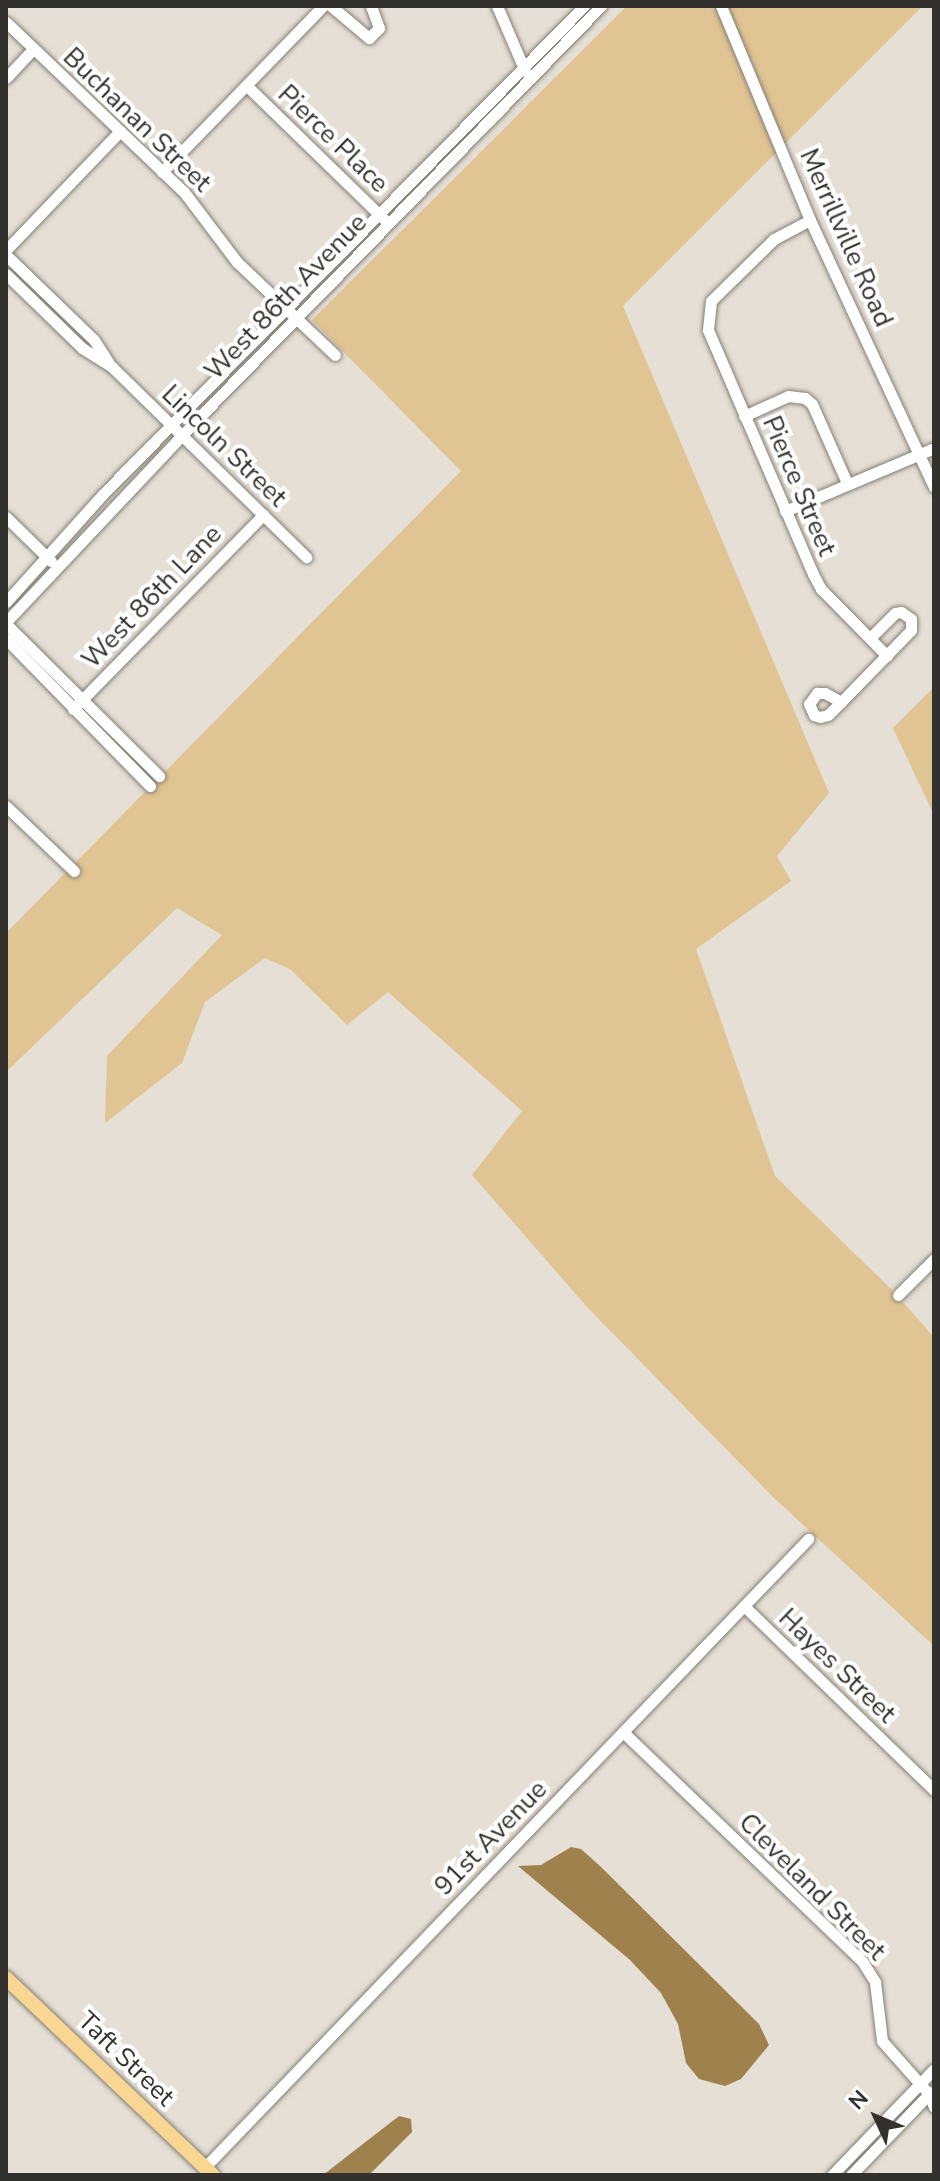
<!DOCTYPE html>
<style>
body{margin:0}
#map{position:relative;width:940px;height:2181px;overflow:hidden;background:#e5dfd5;font-family:"Nunito Sans",sans-serif}
div>[style]{position:absolute}
.green>*{inset:0;background:#e1c493}
.water>*{inset:0;background:#9f814d}
.roads{filter:drop-shadow(0 0 2px #847f76) drop-shadow(0 0 2px #847f76)}
.minor>*{height:11px;margin:-5.5px;padding:0 5.5px;transform-origin:5.5px;border-radius:5.5px;background:#fff}
.major>*{height:14px;margin:-7px;padding:0 7px;transform-origin:7px;border-radius:7px;background:#f9d692}
span{translate:-50% -50%;white-space:nowrap;text-align:center;line-height:1.15;-webkit-text-stroke:8px #fff;paint-order:stroke}
.street-label{font-size:26px;color:#33312d}
.frame{position:absolute;inset:0;border:8px solid #33312d;pointer-events:none}
.north{position:absolute;left:836px;top:2077px;width:80px;height:80px;-webkit-text-stroke:6px #fff;paint-order:stroke;rotate:314deg;font-size:22px;font-weight:700;line-height:32px;text-align:center;color:#33312d}
.north::after{content:'';display:block;margin:auto;width:28px;height:36px;background:#33312d;clip-path:polygon(50% 0,100% 100%,50% 72%,0 100%)}
</style>
<div id="map">
<div class="green">
<div style="clip-path:polygon(627px 6px,923px 6px,623px 306px,829px 793px,777px 856px,791px 881px,696px 949px,775px 1176px,893px 1291px,934px 1337px,934px 1646px,772px 1496px,587px 1307px,472px 1175px,522px 1111px,388px 992px,347px 1025px,290px 969px,265px 958px,205px 1002px,182px 1063px,105px 1123px,107px 1056px,222px 935px,177px 908px,6px 1072px,6px 933px,461px 471px,312px 320px)"></div>
<div style="clip-path:polygon(934px 687px,934px 815px,893px 728px)"></div>
</div>
<div class="water">
<div style="clip-path:polygon(571px 1847px,581px 1849px,600px 1866px,759px 2024px,769px 2045px,741px 2079px,725px 2086px,699px 2079px,686px 2063px,678px 2024px,661px 1993px,630px 1960px,518px 1866px,541px 1865px)"></div>
<div style="clip-path:polygon(399px 2116px,411px 2119px,412px 2132px,369px 2175px,323px 2175px)"></div>
</div>
<div class="roads">
<div class="minor">
<div style="left:331px;top:6px;width:50px;rotate:40.1deg"></div>
<div style="left:369px;top:38px;width:14px;rotate:-45deg"></div>
<div style="left:379px;top:28px;width:23px;rotate:-110deg"></div>
<div style="left:497px;top:6px;width:71px;rotate:66.7deg"></div>
<div style="left:721px;top:6px;width:232px;rotate:67.4deg"></div>
<div style="left:810px;top:220px;width:294px;rotate:65.1deg"></div>
<div style="left:6px;top:22px;width:246px;rotate:43.7deg"></div>
<div style="left:184px;top:192px;width:88px;rotate:52.9deg"></div>
<div style="left:237px;top:262px;width:135px;rotate:43.5deg"></div>
<div style="left:6px;top:78px;width:40px;rotate:-47deg"></div>
<div style="left:247px;top:86px;width:191px;rotate:44.2deg"></div>
<div style="left:162px;top:172px;width:231px;rotate:-45.9deg"></div>
<div style="left:810px;top:220px;width:41px;rotate:152.2deg"></div>
<div style="left:774px;top:239px;width:88px;rotate:135.5deg"></div>
<div style="left:711px;top:301px;width:29px;rotate:96deg"></div>
<div style="left:708px;top:330px;width:266px;rotate:66.7deg"></div>
<div style="left:813px;top:574px;width:17px;rotate:62deg"></div>
<div style="left:821px;top:589px;width:94px;rotate:45.4deg"></div>
<div style="left:6px;top:250px;width:165px;rotate:-46.2deg"></div>
<div style="left:6px;top:255px;width:122px;rotate:44deg"></div>
<div style="left:94px;top:340px;width:27px;rotate:57deg"></div>
<div style="left:6px;top:274px;width:106px;rotate:44.2deg"></div>
<div style="left:82px;top:348px;width:36px;rotate:32deg"></div>
<div style="left:112px;top:367px;width:272px;rotate:44.4deg"></div>
<div style="left:744px;top:416px;width:48px;rotate:-24.4deg"></div>
<div style="left:788px;top:396px;width:17px;rotate:7deg"></div>
<div style="left:805px;top:398px;width:9px;rotate:41deg"></div>
<div style="left:812px;top:404px;width:86px;rotate:66.1deg"></div>
<div style="left:785px;top:511px;width:162px;rotate:-22.9deg"></div>
<div style="left:6px;top:517px;width:63px;rotate:44.4deg"></div>
<div style="left:6px;top:602px;width:145px;rotate:-48.1deg"></div>
<div style="left:103px;top:494px;width:685px;rotate:-45.41deg"></div>
<div style="left:6px;top:622px;width:257px;rotate:-46.7deg"></div>
<div style="left:182px;top:435px;width:600px;rotate:-45.68deg"></div>
<div style="left:6px;top:624px;width:216px;rotate:44.8deg"></div>
<div style="left:6px;top:639px;width:206px;rotate:45.6deg"></div>
<div style="left:841px;top:702px;width:18px;rotate:135deg"></div>
<div style="left:828px;top:715px;width:8px;rotate:166deg"></div>
<div style="left:820px;top:717px;width:6px;rotate:-162deg"></div>
<div style="left:814px;top:715px;width:12px;rotate:-114deg"></div>
<div style="left:809px;top:704px;width:14px;rotate:-54deg"></div>
<div style="left:817px;top:693px;width:8px"></div>
<div style="left:825px;top:693px;width:18px;rotate:29deg"></div>
<div style="left:841px;top:702px;width:100px;rotate:-45.8deg"></div>
<div style="left:911px;top:630px;width:11px;rotate:-90deg"></div>
<div style="left:911px;top:619px;width:12px;rotate:-145deg"></div>
<div style="left:901px;top:612px;width:6px;rotate:171deg"></div>
<div style="left:895px;top:613px;width:35px;rotate:135deg"></div>
<div style="left:73px;top:709px;width:272px;rotate:-45.6deg"></div>
<div style="left:6px;top:806px;width:94px;rotate:43.7deg"></div>
<div style="left:898px;top:1295px;width:51px;rotate:-45deg"></div>
<div style="left:744px;top:1606px;width:264px;rotate:44.1deg"></div>
<div style="left:623px;top:1732px;width:331px;rotate:43.8deg"></div>
<div style="left:862px;top:1961px;width:25px;rotate:58deg"></div>
<div style="left:875px;top:1982px;width:59px;rotate:83.2deg"></div>
<div style="left:882px;top:2041px;width:71px;rotate:48.4deg"></div>
<div style="left:929px;top:2094px;width:14px;rotate:69deg"></div>
<div style="left:205px;top:2167px;width:871px;rotate:-46.16deg"></div>
<div style="left:832px;top:2175px;width:147px;rotate:-46.1deg"></div>
<div style="left:851px;top:2175px;width:115px;rotate:-46.1deg"></div>
</div>
<div class="major">
<div style="left:6px;top:1978px;width:286px;rotate:43.6deg"></div>
</div>
</div>
<div class="street-label">
<span style="left:137px;top:120px;rotate:44deg">Buchanan Street</span>
<span style="left:333px;top:139px;rotate:44deg">Pierce Place</span>
<span style="left:846px;top:238px;rotate:66deg">Merrillville Road</span>
<span style="left:286px;top:297px;rotate:-46deg">West 86th Avenue</span>
<span style="left:224px;top:446px;rotate:44deg">Lincoln Street</span>
<span style="left:799px;top:486px;rotate:67deg">Pierce Street</span>
<span style="left:152px;top:597px;rotate:-46deg">West 86th Lane</span>
<span style="left:837px;top:1666px;rotate:44deg">Hayes Street</span>
<span style="left:491px;top:1838px;rotate:-46deg">91st Avenue</span>
<span style="left:812px;top:1887px;rotate:45deg">Cleveland Street</span>
<span style="left:126px;top:2059px;rotate:44deg">Taft Street</span>
</div>
<div class="frame"></div>
<div class="north">N</div>
</div>
